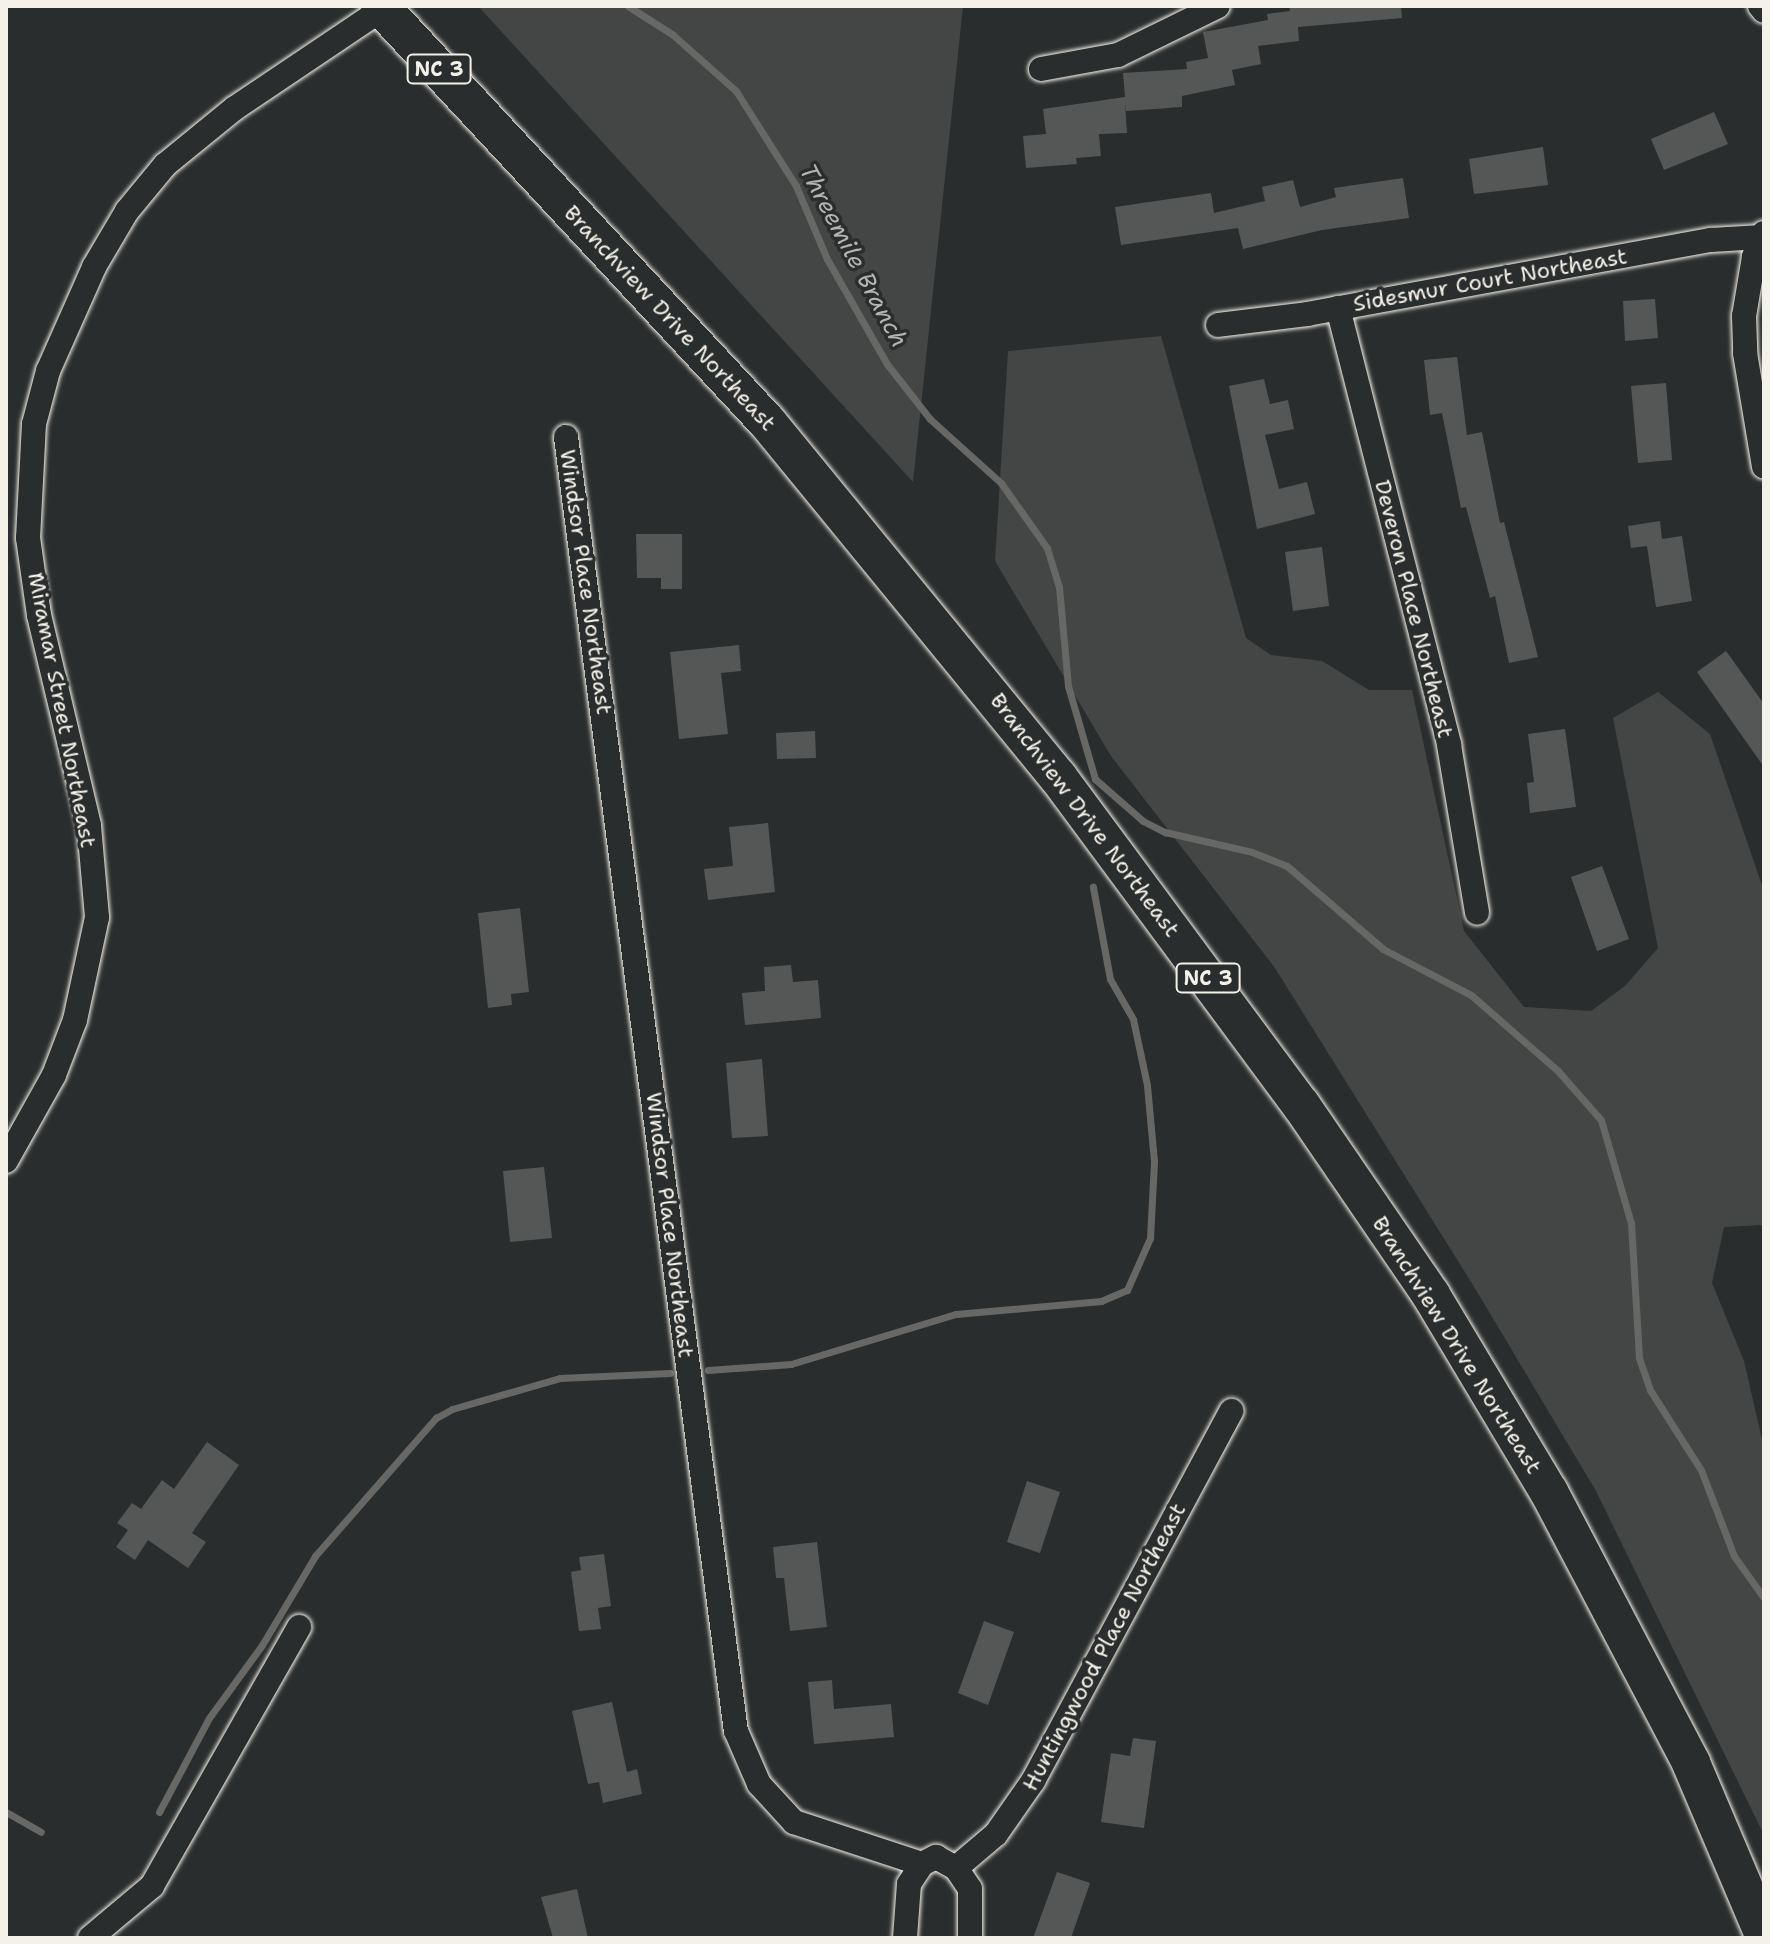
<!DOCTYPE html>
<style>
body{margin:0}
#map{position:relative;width:1770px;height:1944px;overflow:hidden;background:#2a2d2e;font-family:"Shantell Sans",sans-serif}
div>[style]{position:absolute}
.green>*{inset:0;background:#444645}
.stream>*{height:7px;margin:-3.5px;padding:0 3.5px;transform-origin:3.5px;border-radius:3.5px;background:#676866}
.building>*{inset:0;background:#555756}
.roads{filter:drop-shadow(0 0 2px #f4f1e8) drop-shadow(0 0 2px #f4f1e8)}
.street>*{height:24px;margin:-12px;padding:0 12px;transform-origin:12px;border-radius:12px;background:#2a2d2e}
.primary>*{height:38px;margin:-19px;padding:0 19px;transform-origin:19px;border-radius:19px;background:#2a2d2e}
span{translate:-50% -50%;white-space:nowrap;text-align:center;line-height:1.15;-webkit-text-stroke:7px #2a2d2e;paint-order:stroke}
.shield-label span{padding:2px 6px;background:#2a2d2e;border:2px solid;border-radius:6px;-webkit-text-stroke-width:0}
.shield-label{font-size:20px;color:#f4f1e8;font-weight:700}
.street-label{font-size:22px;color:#f4f1e8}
.water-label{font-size:24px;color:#b5b3ae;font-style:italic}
.frame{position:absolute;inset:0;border:8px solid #f4f1e8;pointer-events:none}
</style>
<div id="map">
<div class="green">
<div style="clip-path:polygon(478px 6px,963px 6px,913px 482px)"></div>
<div style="clip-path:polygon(1161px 336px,1246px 638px,1271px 655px,1322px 661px,1369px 690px,1412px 690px,1464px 931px,1524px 1007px,1591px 1011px,1625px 986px,1658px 948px,1613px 718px,1658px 692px,1710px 734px,1764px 891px,1764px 1225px,1724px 1227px,1712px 1283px,1744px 1361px,1764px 1448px,1764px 1835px,1596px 1491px,1473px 1285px,1275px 968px,1111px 756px,995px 561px,1008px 351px)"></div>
</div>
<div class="stream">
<div style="left:628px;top:6px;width:52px;rotate:32.5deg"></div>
<div style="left:672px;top:34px;width:86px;rotate:41.7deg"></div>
<div style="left:736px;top:91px;width:112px;rotate:57.7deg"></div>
<div style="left:796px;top:186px;width:79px;rotate:67deg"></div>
<div style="left:827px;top:259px;width:121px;rotate:60.3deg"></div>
<div style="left:887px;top:364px;width:70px;rotate:52deg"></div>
<div style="left:930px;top:419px;width:96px;rotate:42deg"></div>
<div style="left:1001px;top:483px;width:80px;rotate:54.7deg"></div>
<div style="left:1047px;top:548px;width:41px;rotate:72.9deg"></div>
<div style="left:1059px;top:587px;width:99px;rotate:84.8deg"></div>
<div style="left:1068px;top:686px;width:97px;rotate:73.8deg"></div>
<div style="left:1095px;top:779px;width:64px;rotate:41.2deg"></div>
<div style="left:1143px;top:821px;width:25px;rotate:27deg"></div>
<div style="left:1165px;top:832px;width:89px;rotate:12.9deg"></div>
<div style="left:1252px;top:852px;width:38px;rotate:22deg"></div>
<div style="left:1287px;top:866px;width:127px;rotate:40.8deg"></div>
<div style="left:1383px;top:949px;width:99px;rotate:27.6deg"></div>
<div style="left:1471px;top:995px;width:116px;rotate:41.1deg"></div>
<div style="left:1558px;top:1071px;width:65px;rotate:48.7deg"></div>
<div style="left:1601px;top:1120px;width:107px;rotate:73.8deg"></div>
<div style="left:1631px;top:1223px;width:135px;rotate:86.6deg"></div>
<div style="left:1639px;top:1358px;width:34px;rotate:71deg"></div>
<div style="left:1650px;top:1390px;width:95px;rotate:57.5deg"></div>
<div style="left:1701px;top:1470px;width:92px;rotate:69deg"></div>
<div style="left:1734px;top:1556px;width:52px;rotate:54.5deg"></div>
<div style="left:708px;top:1370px;width:83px;rotate:-4.1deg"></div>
<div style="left:791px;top:1364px;width:172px;rotate:-16.9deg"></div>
<div style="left:956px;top:1314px;width:146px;rotate:-5.1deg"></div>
<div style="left:1101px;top:1301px;width:28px;rotate:-23deg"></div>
<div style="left:1127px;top:1290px;width:57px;rotate:-66.1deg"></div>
<div style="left:1150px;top:1238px;width:77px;rotate:-87deg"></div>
<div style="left:1154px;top:1161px;width:76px;rotate:-95.3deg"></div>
<div style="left:1147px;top:1085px;width:67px;rotate:-102deg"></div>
<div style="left:1133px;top:1019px;width:46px;rotate:-119.9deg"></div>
<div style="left:1110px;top:979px;width:94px;rotate:-100.5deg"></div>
<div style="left:6px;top:1812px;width:40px;rotate:29.7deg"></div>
<div style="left:159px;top:1812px;width:106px;rotate:-62deg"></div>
<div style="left:209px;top:1718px;width:90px;rotate:-54deg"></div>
<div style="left:262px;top:1645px;width:104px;rotate:-59.2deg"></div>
<div style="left:315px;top:1556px;width:184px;rotate:-48.8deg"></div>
<div style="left:436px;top:1418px;width:18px;rotate:-29deg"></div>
<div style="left:452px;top:1409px;width:112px;rotate:-16deg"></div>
<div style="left:560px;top:1378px;width:110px;rotate:-2.6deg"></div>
</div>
<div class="building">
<div style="clip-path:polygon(1289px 6px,1401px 6px,1402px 18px,1298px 27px,1299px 41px,1258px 46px,1261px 64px,1232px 70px,1235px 85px,1182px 96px,1182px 107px,1126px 111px,1125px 103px,1127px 133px,1099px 134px,1101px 156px,1076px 158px,1077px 164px,1026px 168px,1023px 136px,1046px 134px,1043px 109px,1125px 97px,1123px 73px,1187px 69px,1186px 62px,1208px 58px,1203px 32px,1268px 20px,1267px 14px,1290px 11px)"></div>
<div style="clip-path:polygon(1714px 112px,1728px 144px,1664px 170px,1651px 139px)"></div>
<div style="clip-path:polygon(1543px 147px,1548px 185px,1474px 194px,1469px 159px)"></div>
<div style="clip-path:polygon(1403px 178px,1409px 218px,1322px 230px,1243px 249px,1238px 228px,1121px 245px,1115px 207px,1211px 193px,1214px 213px,1265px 201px,1262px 187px,1293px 180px,1300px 207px,1336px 197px,1334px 188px)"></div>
<div style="clip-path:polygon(1655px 299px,1658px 338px,1625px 341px,1623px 301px)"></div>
<div style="clip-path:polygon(1457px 357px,1467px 435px,1482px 432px,1500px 523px,1504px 522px,1538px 657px,1509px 663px,1495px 596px,1490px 598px,1466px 507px,1461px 508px,1442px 413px,1430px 415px,1424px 360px)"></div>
<div style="clip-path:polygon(1264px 379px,1270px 404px,1288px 400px,1294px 429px,1265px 435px,1279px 489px,1307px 482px,1315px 514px,1257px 529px,1229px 386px)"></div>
<div style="clip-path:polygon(1666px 383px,1672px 460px,1638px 463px,1631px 386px)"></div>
<div style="clip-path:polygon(1660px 521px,1662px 539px,1682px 536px,1692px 601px,1656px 607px,1647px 546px,1631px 548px,1628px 526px)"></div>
<div style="clip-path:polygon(636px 534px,682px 534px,682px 589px,661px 589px,661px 578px,637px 578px)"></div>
<div style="clip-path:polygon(1322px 547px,1329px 606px,1293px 611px,1285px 552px)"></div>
<div style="clip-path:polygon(739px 645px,741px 671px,721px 673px,728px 734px,679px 739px,670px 652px)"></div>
<div style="clip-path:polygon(1726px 651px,1764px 704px,1764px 767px,1697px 672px)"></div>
<div style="clip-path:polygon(1565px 729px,1576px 807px,1530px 813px,1527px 783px,1534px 782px,1528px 734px)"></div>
<div style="clip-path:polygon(815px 731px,816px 758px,777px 759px,776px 733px)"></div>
<div style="clip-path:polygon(768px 823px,775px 892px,708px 900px,704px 869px,733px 866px,729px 827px)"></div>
<div style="clip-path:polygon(1602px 866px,1629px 939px,1597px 951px,1571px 877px)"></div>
<div style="clip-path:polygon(520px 908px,529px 992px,511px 994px,512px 1005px,488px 1008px,478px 913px)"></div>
<div style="clip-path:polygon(791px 965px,793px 982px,818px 980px,821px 1018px,745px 1025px,742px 993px,765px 991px,764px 967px)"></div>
<div style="clip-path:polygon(762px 1059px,768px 1136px,732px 1138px,726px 1063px)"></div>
<div style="clip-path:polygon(544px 1167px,552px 1238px,510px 1242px,503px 1171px)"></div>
<div style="clip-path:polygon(207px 1442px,239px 1465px,192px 1533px,206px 1542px,188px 1568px,148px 1540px,135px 1560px,116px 1547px,128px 1530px,117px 1523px,132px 1503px,141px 1509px,162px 1480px,174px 1489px)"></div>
<div style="clip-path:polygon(1027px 1481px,1060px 1492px,1040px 1553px,1007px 1542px)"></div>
<div style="clip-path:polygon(817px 1542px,827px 1627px,790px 1631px,784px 1578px,776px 1578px,773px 1547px)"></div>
<div style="clip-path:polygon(604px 1554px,611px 1606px,598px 1608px,601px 1629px,579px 1631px,571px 1572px,581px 1570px,579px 1557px)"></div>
<div style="clip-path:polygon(984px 1621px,1014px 1632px,988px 1705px,958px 1693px)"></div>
<div style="clip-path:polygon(832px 1680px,834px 1709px,891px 1704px,894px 1737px,814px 1744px,808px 1682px)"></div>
<div style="clip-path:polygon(612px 1702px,627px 1772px,637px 1769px,642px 1794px,603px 1803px,599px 1782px,588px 1784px,572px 1711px)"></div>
<div style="clip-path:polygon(1133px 1738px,1156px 1741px,1144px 1828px,1101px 1822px,1111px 1753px,1130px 1756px)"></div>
<div style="clip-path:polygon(1057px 1872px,1090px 1883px,1071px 1938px,1033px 1938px)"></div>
<div style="clip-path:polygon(577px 1889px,588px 1938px,553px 1938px,541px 1897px)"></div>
</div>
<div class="roads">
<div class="street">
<div style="left:1760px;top:6px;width:6px;rotate:51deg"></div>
<div style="left:1041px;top:69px;width:78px;rotate:-10.3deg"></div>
<div style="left:1118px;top:55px;width:111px;rotate:-26.1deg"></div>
<div style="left:1764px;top:233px;width:26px;rotate:113deg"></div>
<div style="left:1754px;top:257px;width:60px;rotate:99.6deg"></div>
<div style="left:1744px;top:316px;width:37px;rotate:88deg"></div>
<div style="left:1745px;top:353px;width:115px;rotate:80.5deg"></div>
<div style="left:1338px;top:308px;width:451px;rotate:75.7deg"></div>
<div style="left:1449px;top:745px;width:170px;rotate:80.5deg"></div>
<div style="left:1218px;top:325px;width:90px;rotate:-7deg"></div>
<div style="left:1307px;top:314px;width:411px;rotate:-10.4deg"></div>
<div style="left:1711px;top:240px;width:51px;rotate:-3.4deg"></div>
<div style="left:566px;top:437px;width:1305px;rotate:82.52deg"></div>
<div style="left:736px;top:1731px;width:58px;rotate:66.5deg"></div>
<div style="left:759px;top:1784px;width:52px;rotate:47.4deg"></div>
<div style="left:794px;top:1822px;width:135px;rotate:18.2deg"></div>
<div style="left:922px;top:1864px;width:16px;rotate:-27deg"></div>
<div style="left:936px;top:1857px;width:23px;rotate:29deg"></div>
<div style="left:956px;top:1868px;width:25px;rotate:56deg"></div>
<div style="left:970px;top:1889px;width:49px;rotate:90deg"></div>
<div style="left:6px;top:1161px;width:98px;rotate:-60.8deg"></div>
<div style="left:54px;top:1075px;width:59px;rotate:-69.1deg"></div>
<div style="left:75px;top:1020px;width:105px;rotate:-77.9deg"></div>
<div style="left:97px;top:917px;width:92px;rotate:-95deg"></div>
<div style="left:89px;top:825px;width:216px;rotate:-103.4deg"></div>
<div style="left:39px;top:615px;width:78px;rotate:-98.1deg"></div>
<div style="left:28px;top:538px;width:114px;rotate:-87deg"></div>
<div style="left:34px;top:424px;width:55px;rotate:-75.2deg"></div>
<div style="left:48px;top:371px;width:114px;rotate:-66.1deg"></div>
<div style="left:94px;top:267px;width:65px;rotate:-59.5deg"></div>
<div style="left:127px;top:211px;width:60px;rotate:-50.4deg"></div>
<div style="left:165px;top:165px;width:90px;rotate:-39.2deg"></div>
<div style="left:235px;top:108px;width:183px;rotate:-33.9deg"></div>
<div style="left:956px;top:1868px;width:52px;rotate:-40.4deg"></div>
<div style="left:996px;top:1834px;width:65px;rotate:-55.1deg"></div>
<div style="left:1033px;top:1781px;width:420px;rotate:-61.8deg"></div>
<div style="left:90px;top:1938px;width:81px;rotate:-40deg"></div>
<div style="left:152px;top:1886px;width:298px;rotate:-60.4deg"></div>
<div style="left:905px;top:1938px;width:54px;rotate:-85.8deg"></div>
<div style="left:909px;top:1884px;width:24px;rotate:-57deg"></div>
</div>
<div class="primary">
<div style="left:380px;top:6px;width:570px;rotate:47.06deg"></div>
<div style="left:768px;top:423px;width:458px;rotate:50.7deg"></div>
<div style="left:1058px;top:777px;width:408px;rotate:53.5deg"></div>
<div style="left:1301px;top:1105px;width:230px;rotate:55.6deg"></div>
<div style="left:1431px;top:1295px;width:230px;rotate:59.1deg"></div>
<div style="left:1549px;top:1492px;width:306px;rotate:62.3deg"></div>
<div style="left:1691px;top:1763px;width:187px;rotate:67deg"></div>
</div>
</div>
<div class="shield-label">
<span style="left:439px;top:69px">NC 3</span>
<span style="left:1208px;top:978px">NC 3</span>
</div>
<div class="street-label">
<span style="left:1490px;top:280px;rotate:-10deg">Sidesmur Court Northeast</span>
<span style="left:670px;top:318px;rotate:47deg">Branchview Drive Northeast</span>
<span style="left:586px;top:582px;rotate:82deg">Windsor Place Northeast</span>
<span style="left:1414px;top:609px;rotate:76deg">Deveron Place Northeast</span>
<span style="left:62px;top:710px;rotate:79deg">Miramar Street Northeast</span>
<span style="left:1085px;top:815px;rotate:53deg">Branchview Drive Northeast</span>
<span style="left:670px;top:1225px;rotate:83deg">Windsor Place Northeast</span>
<span style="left:1457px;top:1345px;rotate:58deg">Branchview Drive Northeast</span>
<span style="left:1104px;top:1647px;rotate:-62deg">Huntingwood Place Northeast</span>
</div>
<div class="water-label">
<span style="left:853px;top:256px;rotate:62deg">Threemile Branch</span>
</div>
<div class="frame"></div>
</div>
